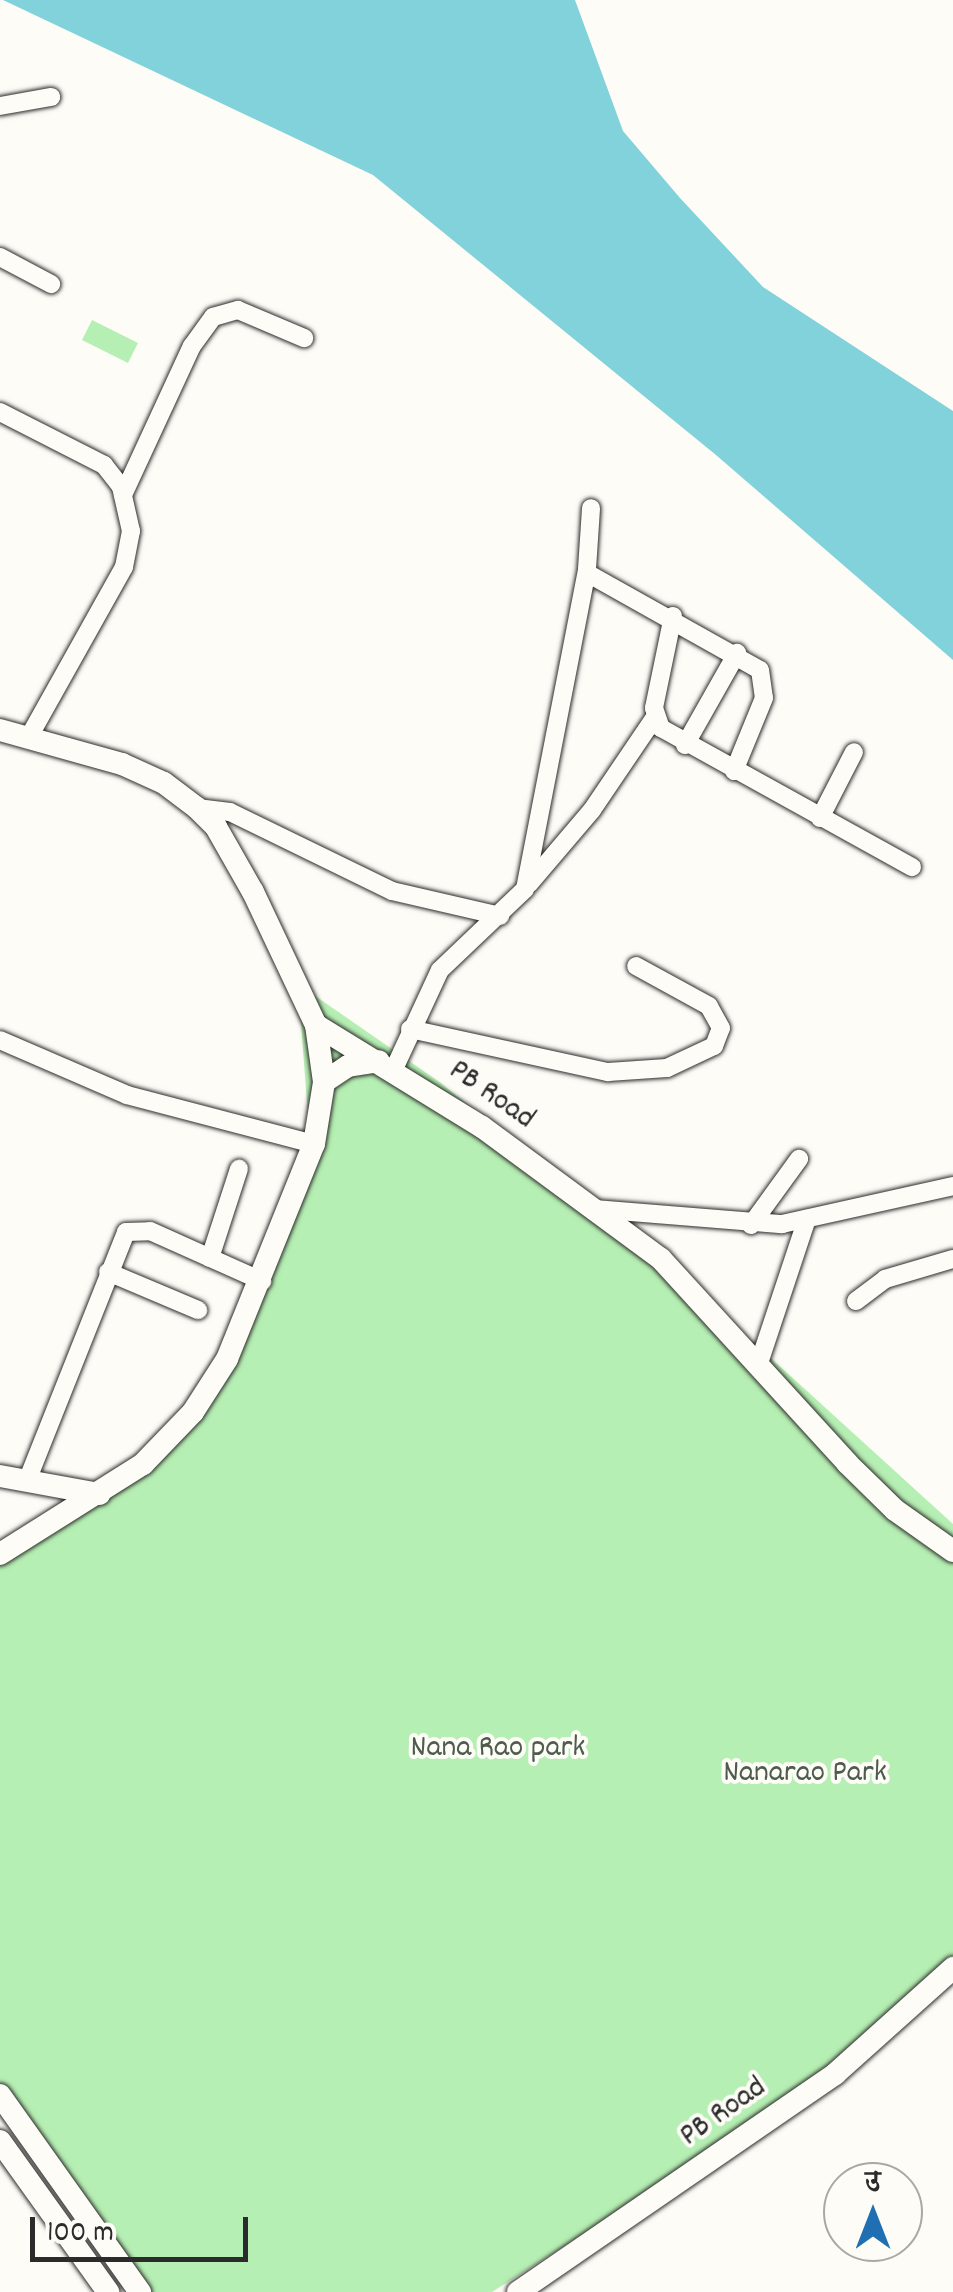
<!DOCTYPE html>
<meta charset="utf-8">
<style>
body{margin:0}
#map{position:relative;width:953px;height:2292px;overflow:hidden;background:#fdfcf7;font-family:Dekko,"Playpen Sans Deva",sans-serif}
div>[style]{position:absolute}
.green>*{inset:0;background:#b6efb3}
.water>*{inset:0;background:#81d2da}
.roads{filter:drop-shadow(0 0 2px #2b2b2b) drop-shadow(0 0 2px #2b2b2b)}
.street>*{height:18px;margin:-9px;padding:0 9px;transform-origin:9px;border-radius:9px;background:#fdfcf7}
.secondary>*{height:22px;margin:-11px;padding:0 11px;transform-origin:11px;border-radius:11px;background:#fdfcf7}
span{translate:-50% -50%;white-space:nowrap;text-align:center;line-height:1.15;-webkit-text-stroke:8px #fdfcf7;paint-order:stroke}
.street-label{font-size:32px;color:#2b2b2b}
.park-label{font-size:32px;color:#4e5c4d}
.north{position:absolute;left:823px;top:2162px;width:100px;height:100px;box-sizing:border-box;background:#fdfcf7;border:2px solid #a9a8a5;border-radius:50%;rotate:0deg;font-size:28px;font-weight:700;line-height:40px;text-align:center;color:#2b2b2b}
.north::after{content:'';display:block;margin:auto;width:35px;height:45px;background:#1f6fb2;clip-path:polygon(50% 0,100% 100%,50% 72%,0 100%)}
.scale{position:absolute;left:30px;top:2217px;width:218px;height:45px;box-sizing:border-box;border:5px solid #2b2b2b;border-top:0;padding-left:12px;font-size:30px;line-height:35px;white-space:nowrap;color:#2b2b2b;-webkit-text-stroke:8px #fdfcf7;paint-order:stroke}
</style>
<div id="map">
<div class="green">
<div style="clip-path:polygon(92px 320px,138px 343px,128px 363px,82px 340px)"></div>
<div style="clip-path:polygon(298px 984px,441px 1083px,707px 1300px,953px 1524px,953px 1971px,842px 2070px,492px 2292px,141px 2292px,0 2109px,0 1558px,100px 1495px,208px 1384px,309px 1129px)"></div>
</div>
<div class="water">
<div style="clip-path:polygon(3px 0,575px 0,623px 131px,680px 198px,763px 287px,953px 411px,953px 660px,716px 455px,373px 175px)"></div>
</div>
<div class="roads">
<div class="street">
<div style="left:0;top:106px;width:52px;rotate:-10deg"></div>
<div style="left:0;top:257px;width:58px;rotate:27.9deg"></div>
<div style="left:0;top:412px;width:117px;rotate:27deg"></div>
<div style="left:104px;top:465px;width:28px;rotate:52deg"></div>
<div style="left:121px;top:487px;width:45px;rotate:77.2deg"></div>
<div style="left:131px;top:531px;width:37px;rotate:101deg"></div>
<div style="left:124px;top:567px;width:195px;rotate:119.2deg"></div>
<div style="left:123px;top:495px;width:164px;rotate:-65.2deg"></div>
<div style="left:192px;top:346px;width:36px;rotate:-54deg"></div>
<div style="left:213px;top:317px;width:26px;rotate:-16deg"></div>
<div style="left:238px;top:310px;width:72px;rotate:23deg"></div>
<div style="left:587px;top:573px;width:198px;rotate:29.3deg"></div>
<div style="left:760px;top:670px;width:28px;rotate:82deg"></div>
<div style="left:764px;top:698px;width:79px;rotate:112.3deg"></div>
<div style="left:673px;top:616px;width:94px;rotate:101.7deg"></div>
<div style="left:654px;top:708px;width:21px;rotate:71deg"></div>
<div style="left:661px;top:728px;width:287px;rotate:29deg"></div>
<div style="left:685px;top:745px;width:106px;rotate:-60.5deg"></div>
<div style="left:197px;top:808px;width:33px;rotate:7deg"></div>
<div style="left:230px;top:812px;width:180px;rotate:26deg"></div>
<div style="left:392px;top:891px;width:111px;rotate:13deg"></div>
<div style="left:820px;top:818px;width:74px;rotate:-62.7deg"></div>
<div style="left:529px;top:884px;width:97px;rotate:-49.6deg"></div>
<div style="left:592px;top:810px;width:112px;rotate:-55.9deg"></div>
<div style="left:410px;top:1029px;width:203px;rotate:12.3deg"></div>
<div style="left:608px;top:1072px;width:59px;rotate:-3.9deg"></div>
<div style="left:667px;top:1068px;width:52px;rotate:-25.1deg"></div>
<div style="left:714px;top:1046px;width:19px;rotate:-69deg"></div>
<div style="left:721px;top:1028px;width:25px;rotate:-119deg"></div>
<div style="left:709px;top:1006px;width:83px;rotate:-151.3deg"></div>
<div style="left:0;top:1040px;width:138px;rotate:23.4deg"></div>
<div style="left:127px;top:1095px;width:193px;rotate:14.7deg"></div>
<div style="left:394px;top:1069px;width:109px;rotate:-65.1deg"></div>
<div style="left:440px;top:970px;width:117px;rotate:-43.6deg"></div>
<div style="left:525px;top:889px;width:326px;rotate:-79deg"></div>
<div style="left:587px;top:569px;width:61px;rotate:-86.2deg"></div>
<div style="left:594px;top:1209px;width:189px;rotate:4.6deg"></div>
<div style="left:782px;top:1224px;width:175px;rotate:-12.5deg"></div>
<div style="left:751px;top:1225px;width:82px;rotate:-54deg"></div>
<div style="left:210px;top:1258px;width:94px;rotate:-72deg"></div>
<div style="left:108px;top:1272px;width:98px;rotate:22.9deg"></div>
<div style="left:856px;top:1301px;width:36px;rotate:-37deg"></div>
<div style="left:885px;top:1279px;width:71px;rotate:-16.4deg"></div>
<div style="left:758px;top:1366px;width:155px;rotate:-71.6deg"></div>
<div style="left:27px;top:1481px;width:268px;rotate:-68.3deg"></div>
<div style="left:126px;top:1232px;width:24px;rotate:-2deg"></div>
<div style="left:150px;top:1231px;width:123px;rotate:24.1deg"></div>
</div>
<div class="secondary">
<div style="left:0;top:730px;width:127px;rotate:15.6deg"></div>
<div style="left:122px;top:764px;width:46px;rotate:24.3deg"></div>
<div style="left:164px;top:783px;width:41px;rotate:37.1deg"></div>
<div style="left:197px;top:808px;width:27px;rotate:45deg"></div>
<div style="left:216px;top:827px;width:75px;rotate:60.4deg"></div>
<div style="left:253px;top:892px;width:147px;rotate:64.7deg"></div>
<div style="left:316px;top:1025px;width:195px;rotate:31.6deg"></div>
<div style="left:482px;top:1127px;width:222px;rotate:36.4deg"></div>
<div style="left:661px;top:1259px;width:276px;rotate:47.6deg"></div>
<div style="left:847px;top:1463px;width:67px;rotate:44.4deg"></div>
<div style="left:895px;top:1510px;width:71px;rotate:35.3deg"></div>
<div style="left:324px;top:1082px;width:29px;rotate:-34deg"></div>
<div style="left:348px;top:1066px;width:31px;rotate:-9deg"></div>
<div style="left:0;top:1476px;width:101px;rotate:10.3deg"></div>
<div style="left:0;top:1554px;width:169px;rotate:-32.2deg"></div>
<div style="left:143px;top:1464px;width:72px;rotate:-46.1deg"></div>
<div style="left:193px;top:1412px;width:63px;rotate:-57.3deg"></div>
<div style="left:227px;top:1359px;width:232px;rotate:-68deg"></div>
<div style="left:314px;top:1144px;width:63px;rotate:-80.8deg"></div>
<div style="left:324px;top:1082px;width:58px;rotate:-98deg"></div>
<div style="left:0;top:2095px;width:242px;rotate:54.6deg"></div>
<div style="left:0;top:2141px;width:186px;rotate:54.4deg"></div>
<div style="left:518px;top:2292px;width:385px;rotate:-34.5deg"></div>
<div style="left:835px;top:2074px;width:159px;rotate:-41.9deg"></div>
</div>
</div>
<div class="street-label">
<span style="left:491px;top:1096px;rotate:35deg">PB Road</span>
<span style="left:724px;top:2113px;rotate:-35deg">PB Road</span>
</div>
<div class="park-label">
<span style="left:498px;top:1749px">Nana Rao park</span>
<span style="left:805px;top:1774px">Nanarao Park</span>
</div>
<div class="north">उ</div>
<div class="scale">100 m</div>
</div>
